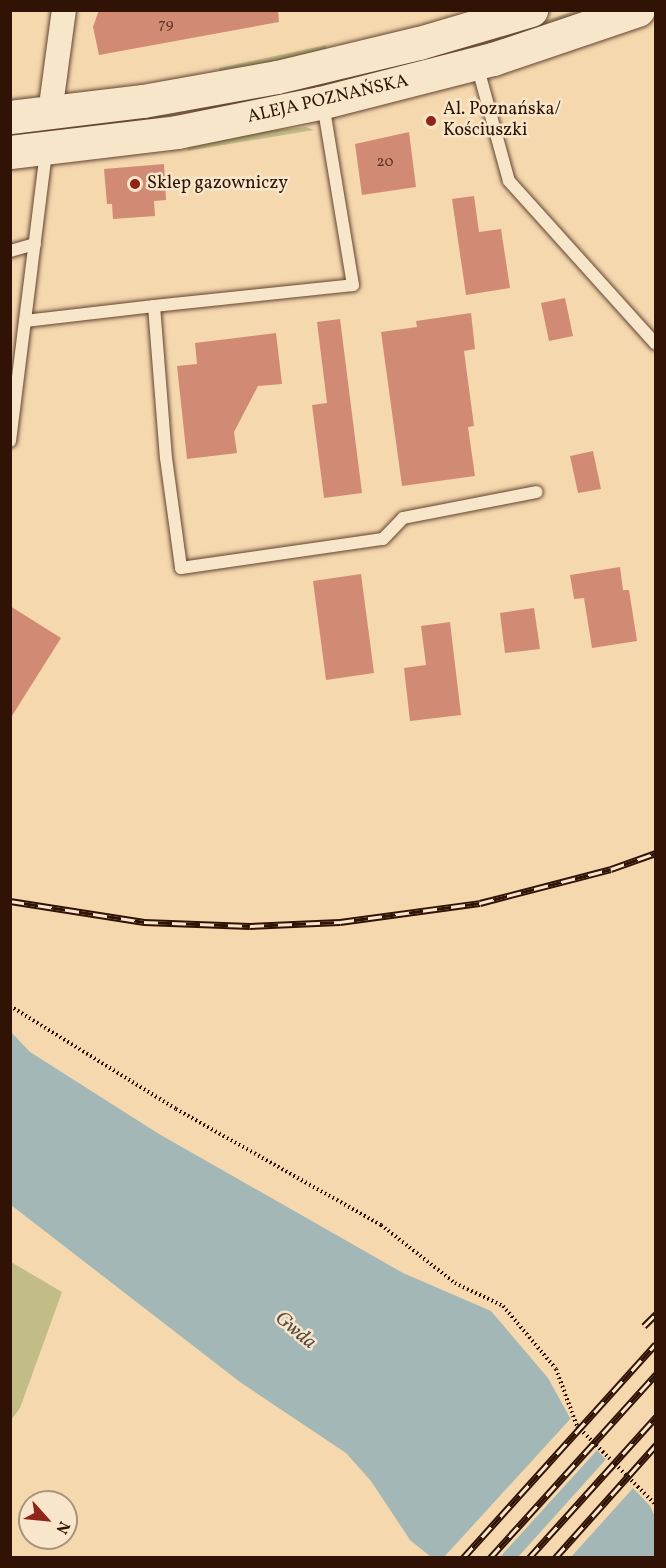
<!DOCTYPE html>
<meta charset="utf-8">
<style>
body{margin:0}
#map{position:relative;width:666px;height:1568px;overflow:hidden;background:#f5d8ae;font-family:Vollkorn,serif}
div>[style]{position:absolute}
.green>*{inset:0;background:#c2bc86}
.water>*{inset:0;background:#a2b7b6}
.pier>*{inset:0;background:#f5d8ae}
.building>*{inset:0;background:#d18b75}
.path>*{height:4px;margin-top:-2px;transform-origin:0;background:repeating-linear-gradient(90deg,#311306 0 1.5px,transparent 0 4.5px)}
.roads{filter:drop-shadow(0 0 2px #624430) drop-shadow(0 0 2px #624430)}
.lane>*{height:12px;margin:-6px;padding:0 6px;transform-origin:6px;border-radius:6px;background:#f8e6ca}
.street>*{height:24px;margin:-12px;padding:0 12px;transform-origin:12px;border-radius:12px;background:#f8e6ca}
.secondary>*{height:33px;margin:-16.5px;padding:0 16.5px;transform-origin:16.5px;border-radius:16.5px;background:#f8e6ca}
.rail>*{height:7px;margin-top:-3.5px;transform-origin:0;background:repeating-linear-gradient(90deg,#f8e6ca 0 14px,#311306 0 28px);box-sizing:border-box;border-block:2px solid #311306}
.dots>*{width:16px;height:16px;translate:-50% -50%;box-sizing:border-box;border:3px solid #f8e6ca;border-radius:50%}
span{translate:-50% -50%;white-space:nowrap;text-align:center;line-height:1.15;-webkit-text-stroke:5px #f8e6ca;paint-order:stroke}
.number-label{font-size:15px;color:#593122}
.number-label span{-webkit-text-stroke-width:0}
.street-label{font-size:18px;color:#311306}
.poi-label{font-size:18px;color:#311306}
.left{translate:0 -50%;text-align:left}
.water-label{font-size:20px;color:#594c44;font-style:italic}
.frame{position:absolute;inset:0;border:12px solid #311306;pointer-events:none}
.north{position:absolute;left:18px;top:1490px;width:60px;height:60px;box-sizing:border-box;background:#f8e6ca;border:2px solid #a8927c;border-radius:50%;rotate:117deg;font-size:16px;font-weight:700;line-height:24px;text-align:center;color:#311306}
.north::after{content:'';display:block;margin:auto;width:21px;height:27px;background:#8f2418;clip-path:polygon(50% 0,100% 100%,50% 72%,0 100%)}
</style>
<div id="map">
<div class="green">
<div style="clip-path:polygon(575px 11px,601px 11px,415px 67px,194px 114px,193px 108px,534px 24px)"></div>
<div style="clip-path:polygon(326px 45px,327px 52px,220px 74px,219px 68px)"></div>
<div style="clip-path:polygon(306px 127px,314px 130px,187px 151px,190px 145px,248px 133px)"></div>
<div style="clip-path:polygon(11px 1262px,62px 1292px,20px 1408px,11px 1420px)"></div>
</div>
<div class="water">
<div style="clip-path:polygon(10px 1031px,30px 1052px,159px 1134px,403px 1273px,491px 1311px,548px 1378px,575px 1427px,650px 1506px,655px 1517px,655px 1557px,431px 1557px,410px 1540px,371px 1481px,346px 1453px,240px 1382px,11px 1205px)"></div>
</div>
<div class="pier">
<div style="clip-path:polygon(573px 1416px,599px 1448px,500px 1557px,444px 1557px)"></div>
<div style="clip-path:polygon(608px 1457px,635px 1486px,571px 1557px,518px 1557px)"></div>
</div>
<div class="building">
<div style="clip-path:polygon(99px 10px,278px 10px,279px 22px,99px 55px,93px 27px)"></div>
<div style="clip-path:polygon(409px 132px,416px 187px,362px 195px,355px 144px)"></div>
<div style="clip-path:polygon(164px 164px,166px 200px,154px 201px,155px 216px,113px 219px,112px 204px,107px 204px,104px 169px)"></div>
<div style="clip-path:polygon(474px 196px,479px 232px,501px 229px,510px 288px,466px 295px,452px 199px)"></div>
<div style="clip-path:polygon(565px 298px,573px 336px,549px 341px,541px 303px)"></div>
<div style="clip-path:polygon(471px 313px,475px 349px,464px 351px,474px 426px,468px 427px,475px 476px,402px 486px,381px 332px,417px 327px,416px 321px)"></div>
<div style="clip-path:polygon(340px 319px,362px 493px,324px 498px,312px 405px,327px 403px,317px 322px)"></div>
<div style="clip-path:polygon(276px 333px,282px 384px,258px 386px,234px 432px,237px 453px,187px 459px,177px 366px,197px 364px,195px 343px)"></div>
<div style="clip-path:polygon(593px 451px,601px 489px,578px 493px,570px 456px)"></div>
<div style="clip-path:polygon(620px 567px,623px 590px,629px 590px,637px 641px,592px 648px,584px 598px,574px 599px,570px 575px)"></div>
<div style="clip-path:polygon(361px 574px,374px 673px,326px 680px,313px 581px)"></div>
<div style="clip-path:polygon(10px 606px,61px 638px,10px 719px)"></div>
<div style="clip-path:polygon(534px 608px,540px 649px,505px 653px,500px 613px)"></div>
<div style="clip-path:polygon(450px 622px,461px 715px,410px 721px,404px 668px,426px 665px,421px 626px)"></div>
</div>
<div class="path">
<div style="left:10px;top:1006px;width:195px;rotate:31.8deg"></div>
<div style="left:176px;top:1109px;width:236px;rotate:29.5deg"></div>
<div style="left:381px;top:1225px;width:94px;rotate:38.1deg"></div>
<div style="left:455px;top:1283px;width:53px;rotate:25.6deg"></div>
<div style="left:503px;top:1306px;width:82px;rotate:49.9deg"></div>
<div style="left:556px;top:1369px;width:61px;rotate:69.8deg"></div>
<div style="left:577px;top:1426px;width:112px;rotate:45deg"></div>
</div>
<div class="roads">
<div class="lane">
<div style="left:477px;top:65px;width:120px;rotate:74.6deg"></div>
<div style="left:509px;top:181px;width:219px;rotate:48deg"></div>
<div style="left:10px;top:251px;width:26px;rotate:-16deg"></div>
<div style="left:154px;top:306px;width:200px;rotate:-6deg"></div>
<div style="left:353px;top:285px;width:183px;rotate:-99.4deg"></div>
<div style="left:25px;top:321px;width:130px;rotate:-6.6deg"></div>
<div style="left:154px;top:306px;width:152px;rotate:85.5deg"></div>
<div style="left:166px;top:458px;width:111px;rotate:82.2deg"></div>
<div style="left:181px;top:568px;width:204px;rotate:-8.2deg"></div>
<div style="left:383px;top:539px;width:29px;rotate:-46deg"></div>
<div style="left:403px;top:518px;width:136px;rotate:-11deg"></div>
<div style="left:10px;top:441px;width:293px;rotate:-82.9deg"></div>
</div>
<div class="street">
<div style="left:50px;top:113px;width:104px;rotate:-82.3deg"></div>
</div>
<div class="secondary">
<div style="left:10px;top:117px;width:134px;rotate:-6.9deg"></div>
<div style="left:143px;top:101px;width:136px;rotate:-10.2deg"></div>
<div style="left:277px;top:77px;width:146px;rotate:-13.5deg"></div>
<div style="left:419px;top:43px;width:117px;rotate:-16.4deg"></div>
<div style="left:10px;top:152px;width:168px;rotate:-6.8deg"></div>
<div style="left:177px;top:132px;width:146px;rotate:-11.5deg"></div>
<div style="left:320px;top:103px;width:179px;rotate:-14.3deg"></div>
<div style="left:493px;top:59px;width:153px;rotate:-18.7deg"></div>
</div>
</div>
<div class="rail">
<div style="left:10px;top:901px;width:136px;rotate:8.9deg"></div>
<div style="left:144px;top:922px;width:106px;rotate:2.2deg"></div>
<div style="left:250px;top:926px;width:90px;rotate:-2.5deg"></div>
<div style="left:340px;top:922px;width:141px;rotate:-7.7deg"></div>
<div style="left:480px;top:903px;width:135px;rotate:-14.5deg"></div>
<div style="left:611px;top:869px;width:48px;rotate:-19.6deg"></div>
<div style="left:644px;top:1326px;width:17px;rotate:-45deg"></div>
<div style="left:463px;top:1558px;width:288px;rotate:-48deg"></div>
<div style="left:490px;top:1558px;width:248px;rotate:-47.9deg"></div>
<div style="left:529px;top:1558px;width:190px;rotate:-48deg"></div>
<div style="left:555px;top:1558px;width:152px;rotate:-48.2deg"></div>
</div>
<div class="dots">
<div style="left:431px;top:121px;background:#8f2418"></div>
<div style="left:135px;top:184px;background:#8f2418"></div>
</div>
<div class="number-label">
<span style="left:166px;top:25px">79</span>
<span style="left:385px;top:163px">20</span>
</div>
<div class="street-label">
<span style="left:328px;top:100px;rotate:-13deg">ALEJA POZNAŃSKA</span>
</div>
<div class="poi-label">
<span class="left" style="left:443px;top:121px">Al. Poznańska/<br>Kościuszki</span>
<span class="left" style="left:147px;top:184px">Sklep gazowniczy</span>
</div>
<div class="water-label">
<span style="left:295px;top:1331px;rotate:40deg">Gwda</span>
</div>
<div class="frame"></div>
<div class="north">N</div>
</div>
